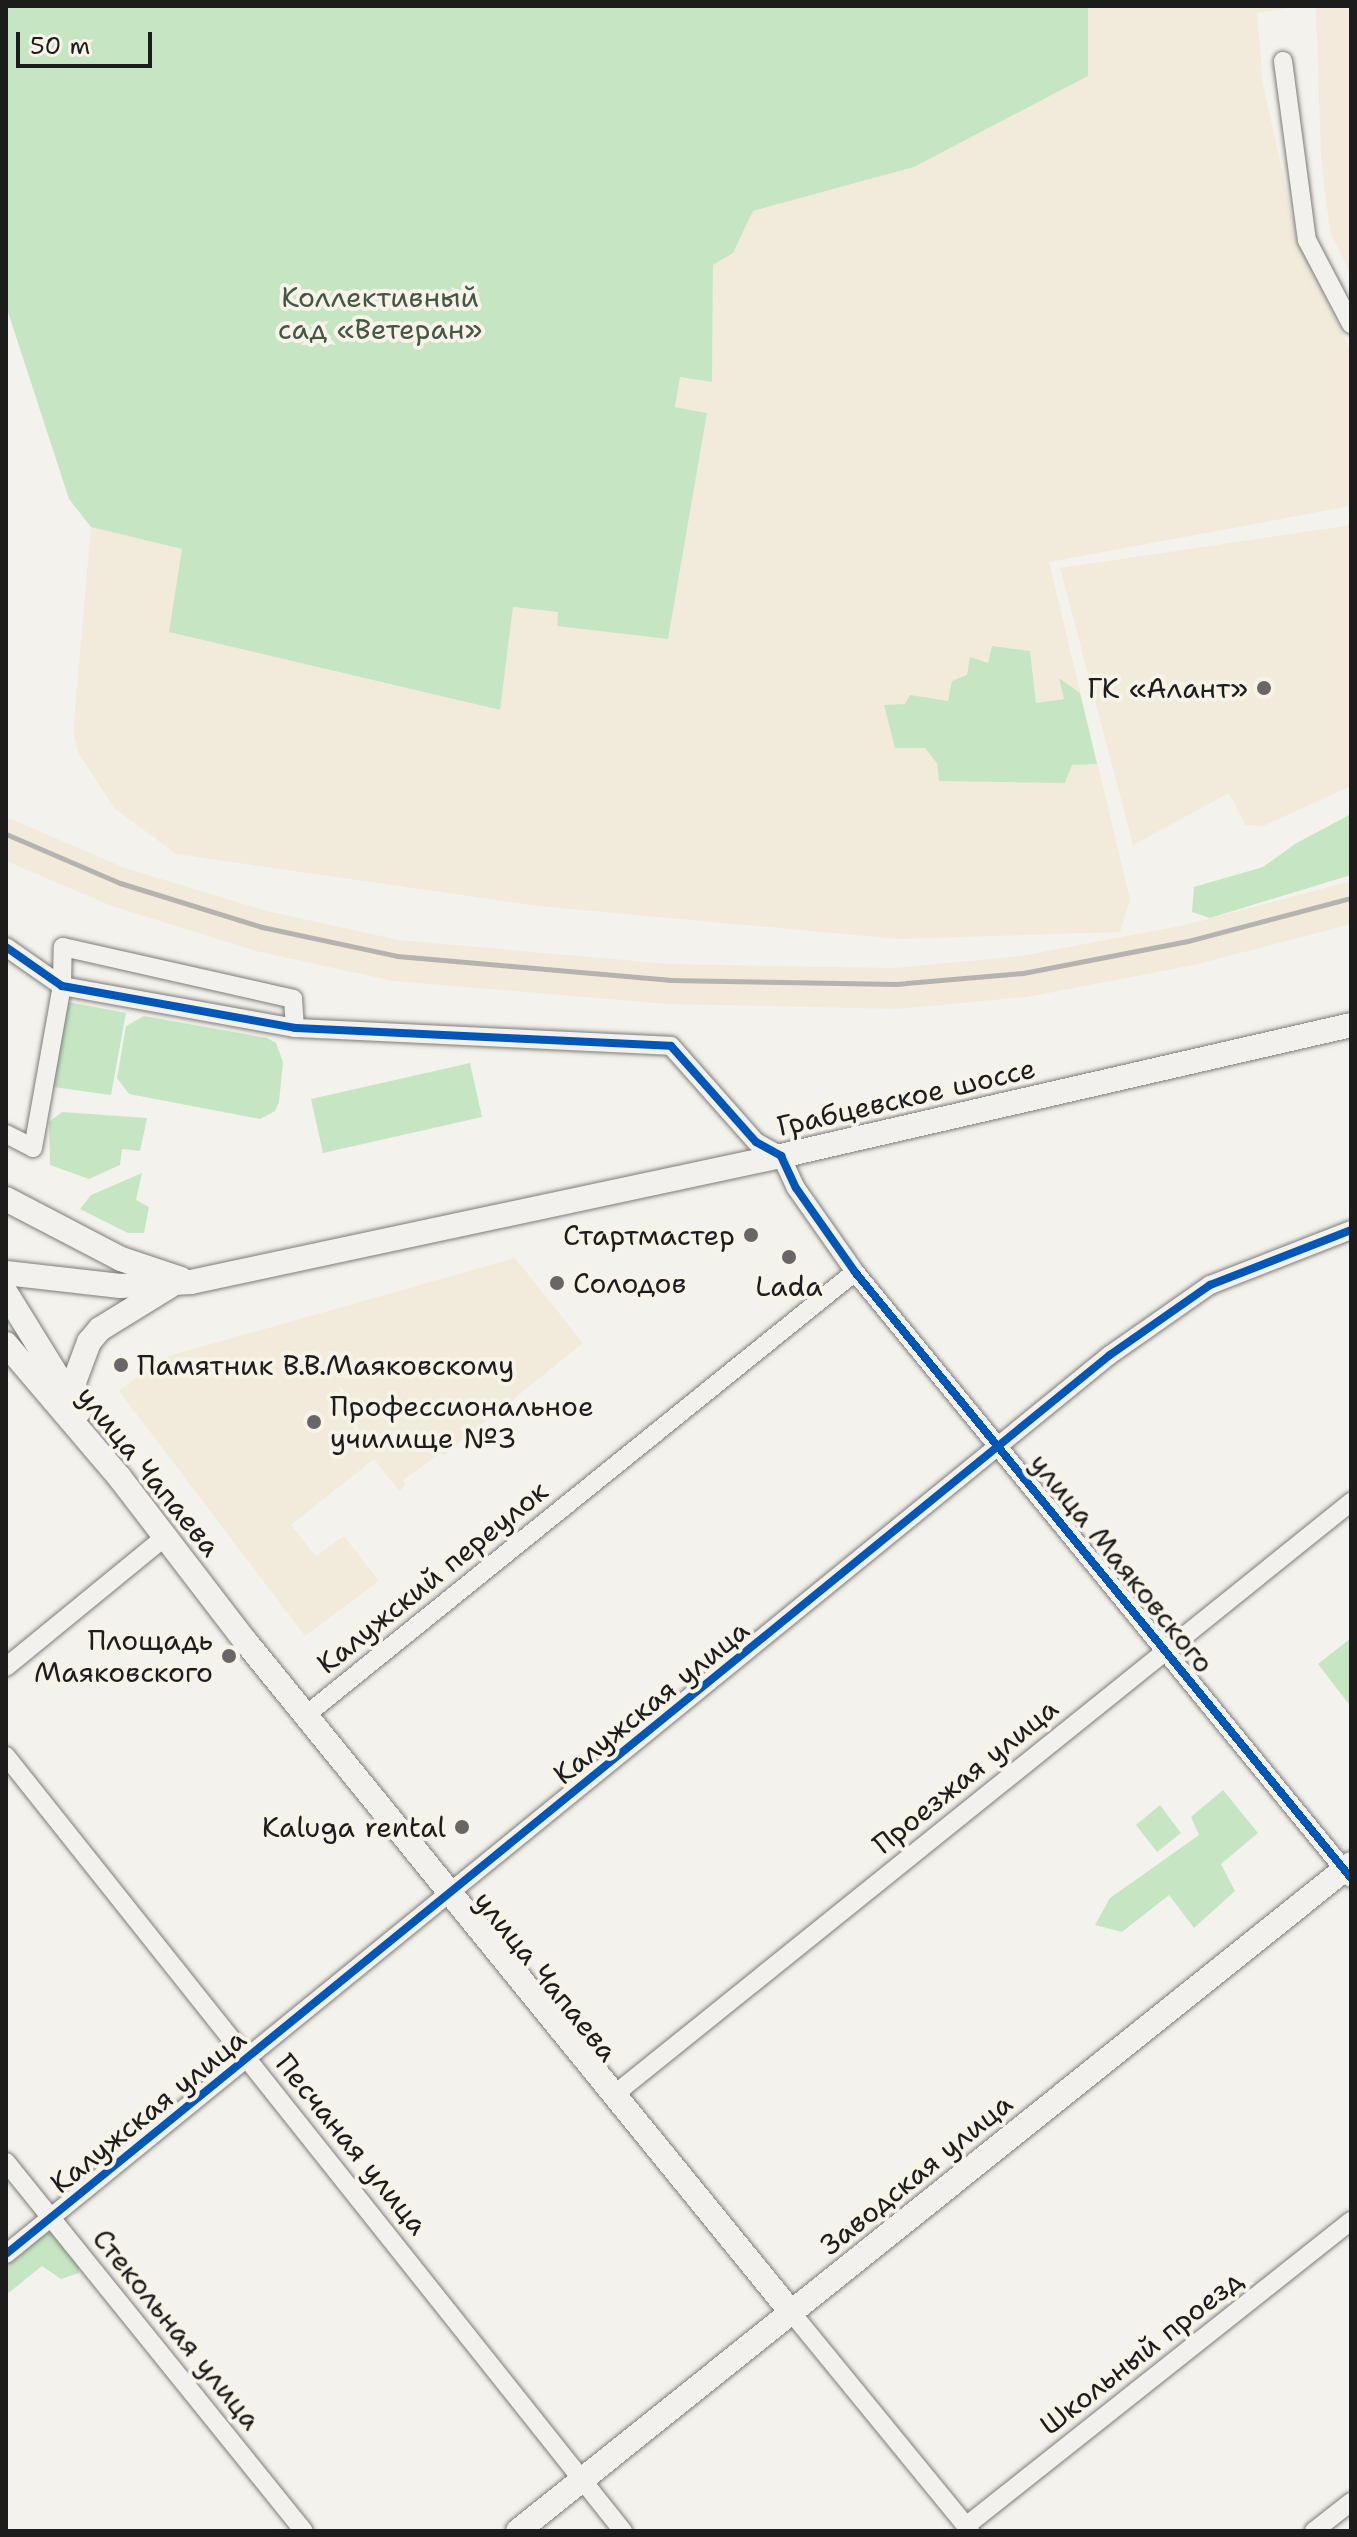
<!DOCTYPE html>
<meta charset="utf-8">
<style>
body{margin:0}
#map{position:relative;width:1357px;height:2537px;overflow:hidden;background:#f4f2ec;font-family:"Shantell Sans",sans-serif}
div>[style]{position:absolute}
.built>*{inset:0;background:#f2ebdc}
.green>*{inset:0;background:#c6e6c3}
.roads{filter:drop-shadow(0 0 2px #7d7c7a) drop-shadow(0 0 2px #7d7c7a)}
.minor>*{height:18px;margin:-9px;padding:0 9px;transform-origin:9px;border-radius:9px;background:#f2f1ed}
.major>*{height:24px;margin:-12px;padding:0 12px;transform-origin:12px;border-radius:12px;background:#f2f1ed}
.rail>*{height:5px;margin:-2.5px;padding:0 2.5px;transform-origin:2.5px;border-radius:2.5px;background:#b4b3b0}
.cycleway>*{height:8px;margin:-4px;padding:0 4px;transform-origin:4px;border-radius:4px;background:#0057b8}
.dots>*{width:22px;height:22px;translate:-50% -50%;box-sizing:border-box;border:4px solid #f7f3e8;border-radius:50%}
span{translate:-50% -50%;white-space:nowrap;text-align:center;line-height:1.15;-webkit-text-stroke:8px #f7f3e8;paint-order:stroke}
.park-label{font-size:28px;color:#445644}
.poi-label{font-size:28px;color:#1c1c1c}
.right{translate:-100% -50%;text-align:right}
.left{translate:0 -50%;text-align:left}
.street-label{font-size:28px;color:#1c1c1c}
.frame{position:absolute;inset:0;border:8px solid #1c1c1c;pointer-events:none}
.scale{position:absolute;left:16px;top:32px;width:136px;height:36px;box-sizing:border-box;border:4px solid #1c1c1c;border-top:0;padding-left:10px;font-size:24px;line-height:28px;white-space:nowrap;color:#1c1c1c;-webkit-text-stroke:6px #f7f3e8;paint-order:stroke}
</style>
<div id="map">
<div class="built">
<div style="clip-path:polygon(1088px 6px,1303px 6px,1257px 13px,1263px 84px,1297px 239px,1351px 352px,1351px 506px,1049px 562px,1130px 899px,1120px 932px,899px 939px,538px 906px,176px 854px,114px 808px,78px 752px,73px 732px,91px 527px,183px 549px,170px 632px,499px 710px,513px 607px,559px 612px,557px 625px,685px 538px,706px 413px,674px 407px,680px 376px,712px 382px,713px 265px,733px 253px,753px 211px,914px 167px,1088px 76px)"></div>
<div style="clip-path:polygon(1316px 6px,1351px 6px,1351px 275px,1330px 232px,1321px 158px)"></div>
<div style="clip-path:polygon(1351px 525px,1351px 786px,1263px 826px,1245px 825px,1229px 793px,1133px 845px,1060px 568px)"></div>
<div style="clip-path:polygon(6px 817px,125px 868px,267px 911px,399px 940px,670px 964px,895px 968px,1021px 956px,1185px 925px,1351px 881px,1351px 924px,1194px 965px,1027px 997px,897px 1009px,668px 1004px,393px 981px,256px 951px,112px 906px,6px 861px)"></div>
<div style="clip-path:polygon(515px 1258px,583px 1343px,444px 1455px,441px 1453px,403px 1480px,405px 1486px,399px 1491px,374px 1459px,291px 1525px,316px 1556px,344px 1536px,379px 1581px,305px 1636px,119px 1391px,162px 1358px)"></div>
</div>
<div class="green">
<div style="clip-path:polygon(6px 6px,1088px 6px,1088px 76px,914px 167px,753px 211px,733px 253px,713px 265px,712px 382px,680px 377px,675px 407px,707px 413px,668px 639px,557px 626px,558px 612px,513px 607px,500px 710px,169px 632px,182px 549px,91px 527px,69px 499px,6px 306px)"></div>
<div style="clip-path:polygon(992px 646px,1030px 651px,1036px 703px,1064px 699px,1059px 678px,1080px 693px,1097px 764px,1072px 765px,1065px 783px,939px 781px,937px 763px,925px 748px,895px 748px,884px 705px,905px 704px,910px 695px,948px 701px,952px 681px,967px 675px,970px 657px,988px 663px)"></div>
<div style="clip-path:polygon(1351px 814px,1351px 875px,1210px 918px,1192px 912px,1194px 887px,1263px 867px,1295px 844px)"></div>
<div style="clip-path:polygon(68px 1002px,126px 1013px,111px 1095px,53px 1087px)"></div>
<div style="clip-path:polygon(144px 1016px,267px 1038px,276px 1043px,283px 1062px,279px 1102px,275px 1111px,260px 1119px,129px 1094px,117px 1078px,126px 1026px)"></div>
<div style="clip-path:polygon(470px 1063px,482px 1117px,323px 1153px,311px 1099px)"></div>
<div style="clip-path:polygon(62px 1112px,147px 1118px,140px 1151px,122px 1149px,120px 1165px,89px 1179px,50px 1165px,49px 1122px)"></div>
<div style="clip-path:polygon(142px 1173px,136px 1200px,149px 1207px,144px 1233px,128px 1233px,80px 1209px,91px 1195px)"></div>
<div style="clip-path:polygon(1351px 1638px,1351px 1707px,1318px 1664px)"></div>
<div style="clip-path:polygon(1223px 1790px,1258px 1833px,1221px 1864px,1235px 1891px,1194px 1928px,1169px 1895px,1122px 1932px,1095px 1925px,1110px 1898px,1199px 1835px,1191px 1817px)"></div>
<div style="clip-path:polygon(1160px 1805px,1181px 1833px,1157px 1852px,1136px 1825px)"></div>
<div style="clip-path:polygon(56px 2232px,79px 2261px,79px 2273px,61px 2279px,42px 2266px,6px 2295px,6px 2261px,42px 2234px)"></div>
</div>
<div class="roads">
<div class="minor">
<div style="left:1283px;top:61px;width:181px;rotate:82.4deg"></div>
<div style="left:1307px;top:240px;width:95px;rotate:62.4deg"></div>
<div style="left:6px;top:947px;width:68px;rotate:34.9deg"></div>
<div style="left:62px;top:986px;width:237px;rotate:10.2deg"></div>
<div style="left:295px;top:1028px;width:376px;rotate:2.7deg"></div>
<div style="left:671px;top:1046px;width:128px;rotate:48.5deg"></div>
<div style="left:756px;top:1142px;width:29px;rotate:29deg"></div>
<div style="left:781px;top:1156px;width:35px;rotate:65deg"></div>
<div style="left:796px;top:1188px;width:103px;rotate:54.9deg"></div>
<div style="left:855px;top:1272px;width:783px;rotate:50.7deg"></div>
<div style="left:6px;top:1134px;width:30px;rotate:27deg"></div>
<div style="left:33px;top:1148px;width:165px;rotate:-79.9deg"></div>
<div style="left:62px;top:986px;width:39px;rotate:-89deg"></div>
<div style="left:63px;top:947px;width:236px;rotate:12.7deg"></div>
<div style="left:293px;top:999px;width:29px;rotate:86deg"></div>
<div style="left:6px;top:1667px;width:207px;rotate:-39.3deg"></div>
<div style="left:306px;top:1715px;width:705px;rotate:-38.9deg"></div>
<div style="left:6px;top:1756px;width:991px;rotate:51.48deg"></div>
<div style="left:615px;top:2094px;width:945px;rotate:-38.81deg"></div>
<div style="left:6px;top:2162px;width:474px;rotate:51.1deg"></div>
<div style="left:6px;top:2254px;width:1424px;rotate:-39.16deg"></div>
<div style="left:1110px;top:1355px;width:122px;rotate:-35deg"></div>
<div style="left:1210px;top:1285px;width:151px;rotate:-21.3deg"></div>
<div style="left:791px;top:2312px;width:283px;rotate:50.7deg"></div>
<div style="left:966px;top:2526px;width:491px;rotate:-38.4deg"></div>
<div style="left:1314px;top:2531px;width:47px;rotate:-38.1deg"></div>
</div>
<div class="major">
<div style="left:6px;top:1199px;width:130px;rotate:27.6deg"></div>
<div style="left:121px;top:1259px;width:63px;rotate:18.4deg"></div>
<div style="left:6px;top:1273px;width:115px;rotate:6.5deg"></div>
<div style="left:120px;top:1286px;width:71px;rotate:-3.2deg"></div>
<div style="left:191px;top:1282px;width:603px;rotate:-12.05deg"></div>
<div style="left:781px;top:1156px;width:585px;rotate:-12.94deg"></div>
<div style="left:6px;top:1293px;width:139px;rotate:58.3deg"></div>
<div style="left:6px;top:1344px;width:176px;rotate:49.6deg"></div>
<div style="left:120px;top:1478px;width:207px;rotate:52.5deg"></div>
<div style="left:246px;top:1642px;width:864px;rotate:50.87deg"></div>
<div style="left:75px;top:1405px;width:23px;rotate:-92deg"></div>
<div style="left:74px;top:1382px;width:43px;rotate:-69.4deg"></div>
<div style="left:89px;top:1342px;width:17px;rotate:-50deg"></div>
<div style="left:100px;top:1329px;width:82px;rotate:-31.6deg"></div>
<div style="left:518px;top:2531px;width:1067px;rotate:-38.68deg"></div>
</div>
</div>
<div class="rail">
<div style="left:6px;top:834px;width:124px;rotate:23.3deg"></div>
<div style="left:120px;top:883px;width:149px;rotate:17.2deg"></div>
<div style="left:262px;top:927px;width:138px;rotate:12.1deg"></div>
<div style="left:397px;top:956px;width:273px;rotate:5deg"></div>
<div style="left:669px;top:980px;width:227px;rotate:1deg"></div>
<div style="left:896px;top:984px;width:127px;rotate:-5deg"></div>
<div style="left:1023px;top:973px;width:168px;rotate:-11deg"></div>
<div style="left:1188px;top:941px;width:169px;rotate:-14.8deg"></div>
</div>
<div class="cycleway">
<div style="left:6px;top:947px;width:68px;rotate:34.9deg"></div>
<div style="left:62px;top:986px;width:237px;rotate:10.2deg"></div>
<div style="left:295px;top:1028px;width:376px;rotate:2.7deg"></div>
<div style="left:671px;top:1046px;width:128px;rotate:48.5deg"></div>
<div style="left:756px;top:1142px;width:29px;rotate:29deg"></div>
<div style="left:781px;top:1156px;width:35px;rotate:65deg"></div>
<div style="left:796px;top:1188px;width:103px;rotate:54.9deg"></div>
<div style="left:855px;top:1272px;width:783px;rotate:50.7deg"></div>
<div style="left:6px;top:2254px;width:1424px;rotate:-39.16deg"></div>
<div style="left:1110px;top:1355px;width:122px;rotate:-35deg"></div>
<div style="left:1210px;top:1285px;width:151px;rotate:-21.3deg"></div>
</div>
<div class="dots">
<div style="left:1264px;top:688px;background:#686765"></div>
<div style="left:751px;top:1235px;background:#686765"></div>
<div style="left:789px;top:1257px;background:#686765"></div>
<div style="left:557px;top:1283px;background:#686765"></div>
<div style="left:121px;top:1365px;background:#686765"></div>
<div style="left:314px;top:1422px;background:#686765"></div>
<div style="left:229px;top:1656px;background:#686765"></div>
<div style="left:462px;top:1827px;background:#686765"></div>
</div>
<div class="park-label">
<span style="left:380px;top:313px">Коллективный<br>сад «Ветеран»</span>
</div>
<div class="poi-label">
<span class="right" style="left:1248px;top:688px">ГК «Алант»</span>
<span class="right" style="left:735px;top:1235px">Стартмастер</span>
<span class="left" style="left:573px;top:1283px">Солодов</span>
<span style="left:789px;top:1286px">Lada</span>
<span class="left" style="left:137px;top:1365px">Памятник В.В.Маяковскому</span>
<span class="left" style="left:330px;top:1422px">Профессиональное<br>училище №3</span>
<span class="right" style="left:213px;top:1656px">Площадь<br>Маяковского</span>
<span class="right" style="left:446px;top:1827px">Kaluga rental</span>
</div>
<div class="street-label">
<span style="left:906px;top:1097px;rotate:-13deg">Грабцевское шоссе</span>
<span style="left:149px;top:1471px;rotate:51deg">улица Чапаева</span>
<span style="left:1122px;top:1563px;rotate:51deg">улица Маяковского</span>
<span style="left:432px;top:1577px;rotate:-39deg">Калужский переулок</span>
<span style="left:651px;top:1702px;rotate:-39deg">Калужская улица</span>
<span style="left:965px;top:1776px;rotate:-39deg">Проезжая улица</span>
<span style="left:546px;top:1976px;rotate:51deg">улица Чапаева</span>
<span style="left:148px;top:2111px;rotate:-39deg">Калужская улица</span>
<span style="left:352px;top:2144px;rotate:51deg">Песчаная улица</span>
<span style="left:916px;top:2174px;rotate:-39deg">Заводская улица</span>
<span style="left:177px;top:2329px;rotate:51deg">Стекольная улица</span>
<span style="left:1141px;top:2352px;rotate:-38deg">Школьный проезд</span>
</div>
<div class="frame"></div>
<div class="scale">50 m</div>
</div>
